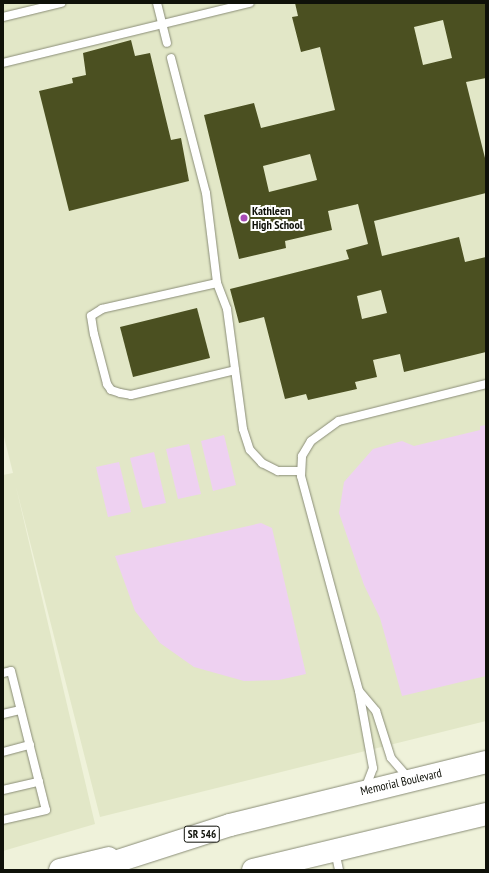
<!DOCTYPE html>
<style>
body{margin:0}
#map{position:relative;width:489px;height:873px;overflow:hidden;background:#eff2da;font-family:"PT Sans Narrow",sans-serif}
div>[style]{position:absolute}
.built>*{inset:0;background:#e2e7c7}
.green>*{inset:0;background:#eed1f1}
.building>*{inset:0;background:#4b5021}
.roads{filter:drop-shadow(0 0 1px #8a8d77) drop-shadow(0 0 1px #8a8d77)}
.lane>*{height:8px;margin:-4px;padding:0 4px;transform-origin:4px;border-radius:4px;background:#fff}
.secondary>*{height:22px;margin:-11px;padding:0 11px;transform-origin:11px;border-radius:11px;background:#fff}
.primary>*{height:22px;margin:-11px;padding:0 11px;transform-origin:11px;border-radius:11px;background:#fff}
.dots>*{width:11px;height:11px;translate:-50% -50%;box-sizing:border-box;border:2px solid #fff;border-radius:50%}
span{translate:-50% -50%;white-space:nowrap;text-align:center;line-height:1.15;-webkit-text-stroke:4px #fff;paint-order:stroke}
.shield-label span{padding:1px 3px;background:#fff;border:1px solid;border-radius:3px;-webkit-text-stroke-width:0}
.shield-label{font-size:11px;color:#0f1109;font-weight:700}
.poi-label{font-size:12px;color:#0f1109;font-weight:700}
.left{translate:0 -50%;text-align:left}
.street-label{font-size:12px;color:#0f1109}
.frame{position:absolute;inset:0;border:4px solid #0f1109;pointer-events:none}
</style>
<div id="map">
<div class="built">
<div style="clip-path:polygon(3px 3px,486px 3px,486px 721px,100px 817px,16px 487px,95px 824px,3px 851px,3px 475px,13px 473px,3px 433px)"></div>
</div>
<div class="green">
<div style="clip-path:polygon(486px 425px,486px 676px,402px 696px,380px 618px,364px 585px,339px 513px,344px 482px,373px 449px,402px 441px,414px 446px,480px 430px,480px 426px)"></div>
<div style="clip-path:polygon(224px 435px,236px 485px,213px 491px,201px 441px)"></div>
<div style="clip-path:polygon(189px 444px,201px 494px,178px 499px,166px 449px)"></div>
<div style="clip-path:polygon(154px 452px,166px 503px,143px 508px,130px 458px)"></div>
<div style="clip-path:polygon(119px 462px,131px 512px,108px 517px,96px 467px)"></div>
<div style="clip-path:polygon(261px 523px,272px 528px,306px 674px,279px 680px,244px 681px,194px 667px,160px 643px,135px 611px,115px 556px)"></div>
</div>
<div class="building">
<div style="clip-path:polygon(evenodd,295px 3px,486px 3px,486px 78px,466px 82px,486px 162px,486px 193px,374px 221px,382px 256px,459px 237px,465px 262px,486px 257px,486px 352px,404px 372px,400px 354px,373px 360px,377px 377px,355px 382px,357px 389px,308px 400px,306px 394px,285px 399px,264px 317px,239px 323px,230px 289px,349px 259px,346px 250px,368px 244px,358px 204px,328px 211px,332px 230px,285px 241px,286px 248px,239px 259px,204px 115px,254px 103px,261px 128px,335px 110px,320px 47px,301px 52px,292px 17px,298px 16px,295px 3px,443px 20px,452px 58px,423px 65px,414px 27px,443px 20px,295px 3px,310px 154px,317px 180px,269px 192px,263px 166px,310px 154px,295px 3px,381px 290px,387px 313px,362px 319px,357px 296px,381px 290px)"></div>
<div style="clip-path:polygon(131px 40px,135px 56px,150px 53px,171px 140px,181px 138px,189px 181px,69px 211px,39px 91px,73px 83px,72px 78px,86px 75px,83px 53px)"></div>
<div style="clip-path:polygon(197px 308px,210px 358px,133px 377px,120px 327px)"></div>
</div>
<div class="roads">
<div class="lane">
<div style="left:157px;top:3px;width:41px;rotate:76deg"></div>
<div style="left:3px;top:17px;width:60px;rotate:-13.6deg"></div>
<div style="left:171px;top:58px;width:139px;rotate:75.5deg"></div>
<div style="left:206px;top:193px;width:91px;rotate:83deg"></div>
<div style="left:217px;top:283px;width:28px;rotate:69deg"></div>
<div style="left:227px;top:309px;width:121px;rotate:82.4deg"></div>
<div style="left:243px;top:429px;width:22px;rotate:72deg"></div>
<div style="left:250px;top:450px;width:18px;rotate:47deg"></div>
<div style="left:262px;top:463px;width:18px;rotate:27deg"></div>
<div style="left:278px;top:471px;width:23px"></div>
<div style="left:3px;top:63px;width:254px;rotate:-13.7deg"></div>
<div style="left:217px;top:283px;width:118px;rotate:167.3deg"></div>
<div style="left:102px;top:309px;width:13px;rotate:148deg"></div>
<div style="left:91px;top:316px;width:18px;rotate:81deg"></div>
<div style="left:94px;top:334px;width:52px;rotate:75.4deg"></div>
<div style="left:107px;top:384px;width:7px;rotate:56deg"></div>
<div style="left:111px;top:390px;width:9px;rotate:18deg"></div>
<div style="left:120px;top:393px;width:11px;rotate:10deg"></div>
<div style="left:131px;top:395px;width:107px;rotate:-13.5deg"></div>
<div style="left:3px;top:673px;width:8px;rotate:-14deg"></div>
<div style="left:11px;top:671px;width:143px;rotate:75.9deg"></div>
<div style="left:46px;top:810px;width:44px;rotate:166.9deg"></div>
<div style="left:360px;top:692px;width:25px;rotate:50deg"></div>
<div style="left:376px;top:711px;width:49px;rotate:72.3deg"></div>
<div style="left:391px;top:758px;width:28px;rotate:49deg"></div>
<div style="left:3px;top:714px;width:18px;rotate:-13deg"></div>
<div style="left:3px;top:752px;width:28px;rotate:-15deg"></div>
<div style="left:365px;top:789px;width:22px;rotate:-69deg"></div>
<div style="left:373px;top:768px;width:78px;rotate:-100.3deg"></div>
<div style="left:359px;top:691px;width:223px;rotate:-105.1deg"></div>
<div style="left:301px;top:476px;width:20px;rotate:-87deg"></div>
<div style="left:302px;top:456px;width:17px;rotate:-59deg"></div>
<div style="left:311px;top:441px;width:34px;rotate:-36deg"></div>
<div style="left:339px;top:421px;width:152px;rotate:-14.1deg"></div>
<div style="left:3px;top:790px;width:37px;rotate:-13deg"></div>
<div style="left:335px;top:851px;width:19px;rotate:78deg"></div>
</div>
<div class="secondary">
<div style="left:60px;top:870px;width:50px;rotate:-13.8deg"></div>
</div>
<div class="primary">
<div style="left:90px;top:870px;width:147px;rotate:-17.8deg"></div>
<div style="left:230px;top:825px;width:264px;rotate:-13.8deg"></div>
<div style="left:253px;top:870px;width:240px;rotate:-13.5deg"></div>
</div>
</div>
<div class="dots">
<div style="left:244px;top:218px;background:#a84bb5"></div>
</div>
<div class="shield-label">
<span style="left:202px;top:834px">SR 546</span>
</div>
<div class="poi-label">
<span class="left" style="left:252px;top:218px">Kathleen<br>High School</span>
</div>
<div class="street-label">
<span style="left:401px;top:782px;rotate:-13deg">Memorial Boulevard</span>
</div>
<div class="frame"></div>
</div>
